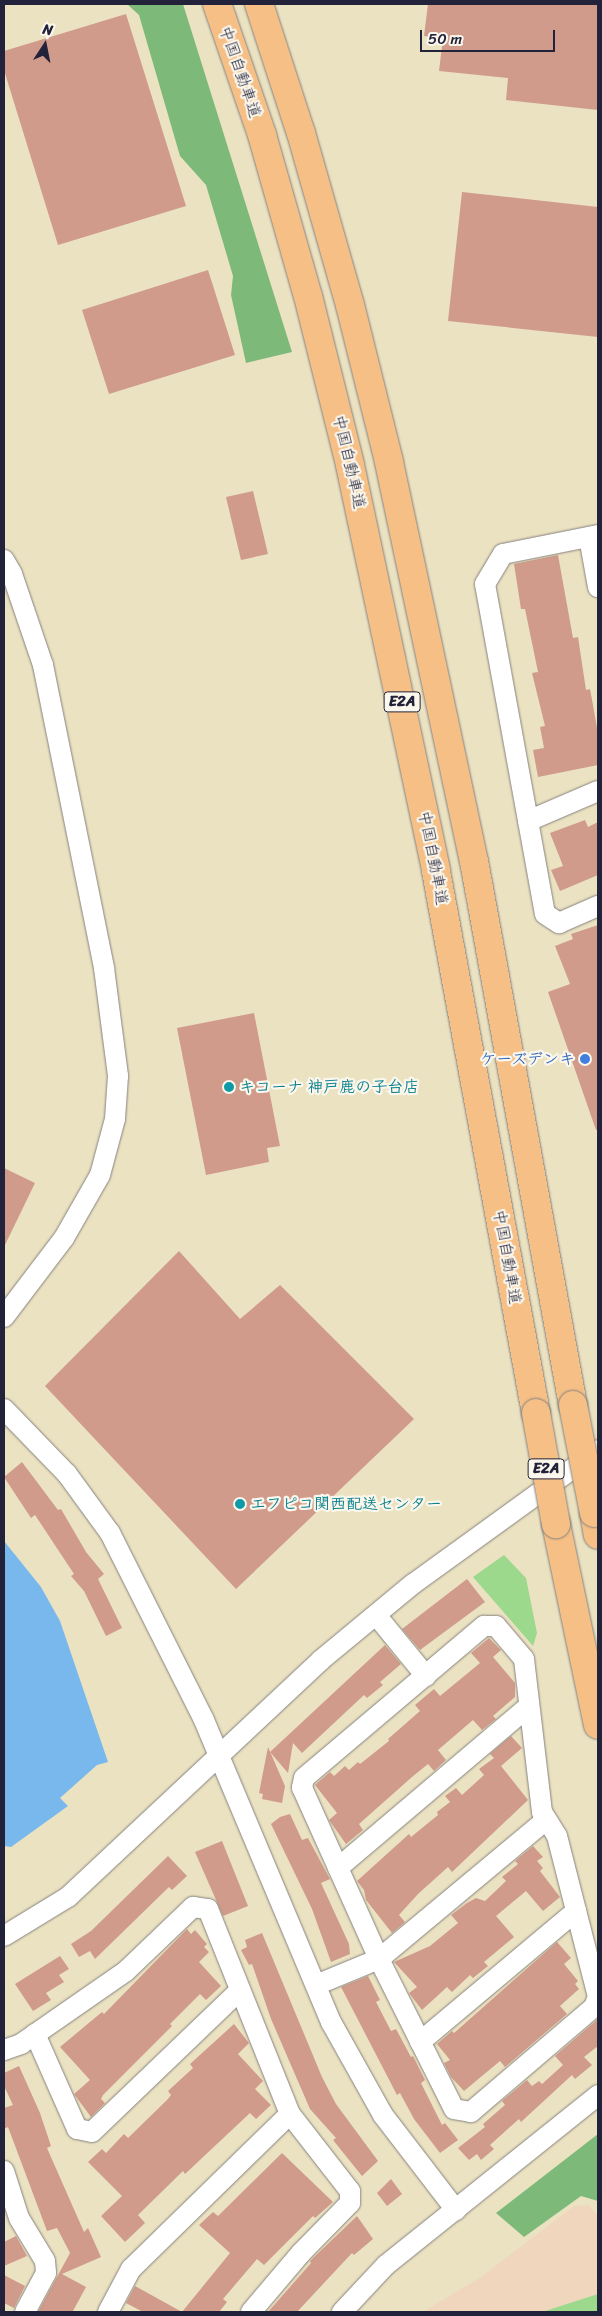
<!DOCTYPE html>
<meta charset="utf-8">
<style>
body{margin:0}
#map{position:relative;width:602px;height:2316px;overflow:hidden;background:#ebe2c2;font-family:Sriracha,"Klee One",sans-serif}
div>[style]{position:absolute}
.built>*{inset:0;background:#efd6bc}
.green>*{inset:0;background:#9cd98d}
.forest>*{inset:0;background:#7db978}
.water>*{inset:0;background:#78b8ec}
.building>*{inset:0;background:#d09b8b}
.roads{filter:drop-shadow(0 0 1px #86827e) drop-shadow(0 0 1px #86827e)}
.minor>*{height:20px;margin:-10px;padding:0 10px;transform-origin:10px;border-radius:10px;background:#fff}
.highway>*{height:28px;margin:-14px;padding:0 14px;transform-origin:14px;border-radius:14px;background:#f5bf86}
.bridges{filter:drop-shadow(0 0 1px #86827e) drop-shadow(0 0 1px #86827e)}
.highway-bridge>*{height:28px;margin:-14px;padding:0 14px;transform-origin:14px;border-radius:14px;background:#f5bf86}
.dots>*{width:14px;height:14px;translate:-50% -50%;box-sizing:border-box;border:2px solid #fbf7ec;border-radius:50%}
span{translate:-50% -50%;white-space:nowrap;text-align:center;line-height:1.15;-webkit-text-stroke:4.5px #fbf7ec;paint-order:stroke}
.shield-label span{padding:1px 4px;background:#fbf7ec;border:1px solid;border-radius:4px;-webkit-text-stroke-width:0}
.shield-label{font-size:15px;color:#22223b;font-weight:700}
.street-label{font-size:16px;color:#22223b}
.shop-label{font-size:16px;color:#366cbe;font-weight:700}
.right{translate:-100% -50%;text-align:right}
.culture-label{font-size:16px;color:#0d838f;font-weight:700}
.left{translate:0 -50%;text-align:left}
.frame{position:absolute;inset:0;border:5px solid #22223b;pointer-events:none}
.north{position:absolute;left:20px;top:20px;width:50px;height:50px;-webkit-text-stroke:4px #fbf7ec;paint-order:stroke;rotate:11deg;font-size:14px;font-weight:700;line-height:20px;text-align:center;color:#22223b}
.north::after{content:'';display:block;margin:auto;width:18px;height:22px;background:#22223b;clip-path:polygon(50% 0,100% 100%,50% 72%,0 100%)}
.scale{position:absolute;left:420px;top:30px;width:135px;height:22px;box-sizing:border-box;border:2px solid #22223b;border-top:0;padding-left:6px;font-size:15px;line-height:18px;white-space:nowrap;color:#22223b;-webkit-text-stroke:4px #fbf7ec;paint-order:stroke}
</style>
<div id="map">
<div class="built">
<div style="clip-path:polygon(588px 2205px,598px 2216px,598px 2312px,423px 2312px,481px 2277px,574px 2206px)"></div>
</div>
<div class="green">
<div style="clip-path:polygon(504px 1555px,526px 1578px,537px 1633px,533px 1646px,473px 1577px)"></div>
<div style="clip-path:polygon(598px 2294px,598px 2312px,542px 2312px)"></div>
</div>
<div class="forest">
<div style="clip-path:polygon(127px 4px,183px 4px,292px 352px,246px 363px,231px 295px,233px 276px,206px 185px,180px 156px,139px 15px)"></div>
<div style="clip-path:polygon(598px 2134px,598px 2201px,581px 2196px,524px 2237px,496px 2213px)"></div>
</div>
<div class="water">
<div style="clip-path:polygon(4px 1541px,41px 1587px,60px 1621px,108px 1762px,97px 1765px,60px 1798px,68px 1806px,11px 1847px,4px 1846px)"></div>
</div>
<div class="building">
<div style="clip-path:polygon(428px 4px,598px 4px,598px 110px,506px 100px,508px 78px,439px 71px,443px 38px,424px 36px)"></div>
<div style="clip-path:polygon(126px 14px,186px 206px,58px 245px,4px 70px,4px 51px)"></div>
<div style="clip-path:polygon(462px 192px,598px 207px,598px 337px,448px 321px)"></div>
<div style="clip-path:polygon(208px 270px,235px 355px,109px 394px,82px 310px)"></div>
<div style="clip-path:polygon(253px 491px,268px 554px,241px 560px,226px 497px)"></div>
<div style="clip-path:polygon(558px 555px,573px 638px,578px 637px,586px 690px,590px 689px,593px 705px,598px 734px,598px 765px,538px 777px,533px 750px,544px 748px,540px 727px,545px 726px,532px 673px,538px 672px,525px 609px,521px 609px,514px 564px)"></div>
<div style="clip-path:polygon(585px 820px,588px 827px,598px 822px,598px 875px,560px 891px,551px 870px,563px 866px,550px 833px)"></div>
<div style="clip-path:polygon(598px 925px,598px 1130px,596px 1130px,548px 992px,570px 984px,555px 946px,573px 939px,571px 934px)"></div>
<div style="clip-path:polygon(254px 1013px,280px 1146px,267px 1148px,269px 1162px,206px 1175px,177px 1028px)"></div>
<div style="clip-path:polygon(4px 1168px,35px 1183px,4px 1247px)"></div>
<div style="clip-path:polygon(179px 1251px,240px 1319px,280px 1285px,414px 1419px,236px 1589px,45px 1386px)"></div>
<div style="clip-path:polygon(22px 1462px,58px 1510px,61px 1509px,86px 1552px,104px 1574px,98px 1579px,122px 1628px,106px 1636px,84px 1591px,71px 1576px,74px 1574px,35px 1515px,31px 1518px,4px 1477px)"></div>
<div style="clip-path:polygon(467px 1579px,485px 1602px,420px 1650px,402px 1629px)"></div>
<div style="clip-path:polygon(489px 1638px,501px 1650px,493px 1657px,515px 1683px,515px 1697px,493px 1716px,496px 1719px,482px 1730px,473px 1720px,438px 1750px,446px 1760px,434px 1771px,428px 1764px,412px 1777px,359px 1824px,363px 1830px,346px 1844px,329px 1820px,337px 1813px,315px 1785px,330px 1772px,334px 1776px,345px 1766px,349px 1770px,358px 1762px,360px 1764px,389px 1741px,388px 1739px,420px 1711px,415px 1705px,434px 1689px,440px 1696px,480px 1663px,471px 1653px)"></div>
<div style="clip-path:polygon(385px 1645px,401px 1664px,380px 1682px,383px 1685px,367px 1698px,364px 1695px,302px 1753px,293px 1743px,288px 1773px,270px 1752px)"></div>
<div style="clip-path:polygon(511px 1736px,522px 1748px,501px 1766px,528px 1800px,452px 1872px,448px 1867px,418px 1894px,399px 1915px,405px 1922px,392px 1933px,366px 1900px,364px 1890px,357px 1881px,409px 1834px,411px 1837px,438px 1815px,437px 1812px,450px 1802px,445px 1796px,456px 1788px,462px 1795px,484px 1775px,479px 1769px,494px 1758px,490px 1754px)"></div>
<div style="clip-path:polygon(268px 1747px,285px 1786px,282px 1803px,262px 1799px,263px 1794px,259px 1793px)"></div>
<div style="clip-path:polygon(290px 1814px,302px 1840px,308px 1838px,330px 1879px,321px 1883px,349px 1944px,350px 1954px,331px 1962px,312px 1909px,271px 1824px,280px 1817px)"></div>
<div style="clip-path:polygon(222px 1841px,248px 1906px,223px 1916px,195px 1852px)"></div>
<div style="clip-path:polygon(533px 1846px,543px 1857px,537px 1861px,543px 1868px,540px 1871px,560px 1897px,543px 1911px,526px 1891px,496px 1916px,514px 1937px,484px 1962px,488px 1966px,473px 1978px,470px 1975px,452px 1992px,447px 1987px,422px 2010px,409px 1993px,417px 1987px,394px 1962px,430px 1946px,458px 1923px,451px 1915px,467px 1903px,476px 1898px,485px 1901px,506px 1881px,502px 1877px,518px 1864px,515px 1861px)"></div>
<div style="clip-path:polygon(168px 1856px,187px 1876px,172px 1890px,169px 1887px,95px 1959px,90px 1951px,79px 1957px,71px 1944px,91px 1931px)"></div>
<div style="clip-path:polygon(187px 1929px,191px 1934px,195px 1930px,207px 1944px,204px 1947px,209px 1952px,199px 1962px,221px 1986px,206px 2000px,200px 1994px,170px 2024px,172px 2026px,103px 2095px,101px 2099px,105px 2103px,91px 2117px,74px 2094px,90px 2080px,60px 2047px,102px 2012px,104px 2014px)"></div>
<div style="clip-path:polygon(262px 1933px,322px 2077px,336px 2104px,378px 2161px,362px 2176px,333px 2140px,336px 2138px,310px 2109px,271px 2019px,252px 1964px,249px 1965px,241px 1950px,247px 1947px,245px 1940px)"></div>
<div style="clip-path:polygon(557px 1942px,571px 1958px,564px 1964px,578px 1981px,575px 1984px,579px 1989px,560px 2006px,567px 2014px,505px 2067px,500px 2061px,464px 2091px,451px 2077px,444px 2063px,450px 2060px,437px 2044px,452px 2031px,454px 2033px)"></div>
<div style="clip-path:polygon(60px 1956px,69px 1969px,59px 1975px,64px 1982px,46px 1993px,51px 2000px,33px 2011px,15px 1984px)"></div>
<div style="clip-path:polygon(368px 1976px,380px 2000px,376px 2002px,391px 2031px,396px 2029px,411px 2057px,413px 2056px,425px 2080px,421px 2083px,442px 2125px,445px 2123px,458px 2140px,440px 2153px,414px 2119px,400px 2093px,397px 2095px,341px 1987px)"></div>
<div style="clip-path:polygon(598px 2019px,598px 2046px,584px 2057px,592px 2065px,575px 2079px,572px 2075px,521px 2122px,519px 2119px,490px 2145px,494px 2149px,481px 2160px,477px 2154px,469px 2160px,458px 2148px,485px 2127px,483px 2124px,505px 2105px,502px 2101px,527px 2080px,532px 2086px,539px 2081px,542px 2084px,563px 2065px,555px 2056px)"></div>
<div style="clip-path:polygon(234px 2024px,249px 2043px,238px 2054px,263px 2081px,255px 2089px,271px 2105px,256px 2119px,250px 2113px,185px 2174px,183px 2171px,138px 2215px,145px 2223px,125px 2242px,101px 2216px,122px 2196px,88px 2162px,102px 2149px,106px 2153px,124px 2134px,128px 2138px,167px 2100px,171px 2095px,168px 2091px,193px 2068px,190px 2064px)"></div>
<div style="clip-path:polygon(19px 2066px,40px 2113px,51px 2146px,47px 2148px,84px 2232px,88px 2228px,101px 2257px,62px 2274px,86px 2287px,73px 2311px,76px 2312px,38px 2312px,70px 2253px,57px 2228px,47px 2231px,8px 2127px,4px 2129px,4px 2108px,13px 2105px,4px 2086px,4px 2073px)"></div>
<div style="clip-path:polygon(282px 2153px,333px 2202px,315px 2218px,313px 2216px,264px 2265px,257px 2259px,223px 2299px,227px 2302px,219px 2312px,143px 2312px,126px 2303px,135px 2286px,182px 2312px,230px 2253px,199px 2225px,213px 2212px,218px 2216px)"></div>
<div style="clip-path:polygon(391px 2179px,402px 2194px,387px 2206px,377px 2193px)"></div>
<div style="clip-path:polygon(357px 2216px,373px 2239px,354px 2255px,352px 2253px,297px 2312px,268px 2312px,311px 2263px,310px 2261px)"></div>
<div style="clip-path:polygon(16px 2236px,27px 2256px,4px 2266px,4px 2242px)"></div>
<div style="clip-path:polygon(4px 2275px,25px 2286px,14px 2308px,4px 2303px)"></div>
</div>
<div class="roads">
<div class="minor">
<div style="left:598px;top:535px;width:97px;rotate:168.7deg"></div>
<div style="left:503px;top:554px;width:35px;rotate:121deg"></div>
<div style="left:485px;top:584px;width:335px;rotate:79.7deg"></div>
<div style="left:545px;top:914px;width:17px;rotate:33deg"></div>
<div style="left:559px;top:923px;width:43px;rotate:-23.6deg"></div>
<div style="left:589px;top:537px;width:51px;rotate:79.8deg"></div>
<div style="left:4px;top:560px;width:16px;rotate:60deg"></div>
<div style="left:12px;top:574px;width:96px;rotate:71.2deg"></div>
<div style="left:43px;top:665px;width:309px;rotate:78.6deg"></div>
<div style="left:104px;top:968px;width:109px;rotate:82.6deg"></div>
<div style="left:118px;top:1076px;width:43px;rotate:94deg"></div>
<div style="left:115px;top:1119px;width:58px;rotate:105deg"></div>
<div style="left:100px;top:1175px;width:73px;rotate:119.7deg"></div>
<div style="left:64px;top:1238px;width:99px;rotate:127.2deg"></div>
<div style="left:528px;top:821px;width:76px;rotate:-23.2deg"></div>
<div style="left:4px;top:1409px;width:91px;rotate:45.9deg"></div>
<div style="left:67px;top:1474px;width:73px;rotate:53.9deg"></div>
<div style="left:110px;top:1533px;width:209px;rotate:63.3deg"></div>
<div style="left:204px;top:1720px;width:328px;rotate:67.2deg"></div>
<div style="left:331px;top:2022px;width:107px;rotate:60.8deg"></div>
<div style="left:383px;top:2115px;width:120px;rotate:52.5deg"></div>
<div style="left:376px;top:1615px;width:79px;rotate:50.7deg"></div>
<div style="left:338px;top:1868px;width:250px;rotate:-40.3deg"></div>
<div style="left:4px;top:1936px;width:75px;rotate:-31.4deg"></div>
<div style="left:68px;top:1897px;width:347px;rotate:-43.1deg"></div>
<div style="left:321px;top:1660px;width:119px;rotate:-39.6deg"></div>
<div style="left:413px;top:1584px;width:228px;rotate:-35.9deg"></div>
<div style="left:316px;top:1985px;width:68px;rotate:-22.4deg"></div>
<div style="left:379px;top:1959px;width:188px;rotate:-114.2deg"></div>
<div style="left:302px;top:1788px;width:10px;rotate:-79deg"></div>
<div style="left:304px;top:1778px;width:236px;rotate:-40.2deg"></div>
<div style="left:484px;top:1626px;width:12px"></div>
<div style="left:496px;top:1626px;width:43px;rotate:49.7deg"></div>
<div style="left:524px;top:1659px;width:154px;rotate:83.3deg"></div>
<div style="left:542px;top:1812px;width:28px;rotate:58deg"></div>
<div style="left:557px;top:1836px;width:166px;rotate:75.7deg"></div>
<div style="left:598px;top:1997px;width:11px;rotate:112deg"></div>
<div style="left:594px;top:2007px;width:162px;rotate:139.5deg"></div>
<div style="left:471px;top:2112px;width:17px;rotate:-170deg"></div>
<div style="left:454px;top:2109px;width:168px;rotate:-116.6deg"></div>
<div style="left:379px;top:1959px;width:217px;rotate:-39.8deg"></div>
<div style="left:35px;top:2034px;width:104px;rotate:66.1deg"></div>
<div style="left:77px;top:2129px;width:15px;rotate:11deg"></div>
<div style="left:92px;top:2132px;width:205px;rotate:-43.8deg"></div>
<div style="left:420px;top:2042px;width:204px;rotate:-40deg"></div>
<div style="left:4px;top:2050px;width:18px;rotate:-19deg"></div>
<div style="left:21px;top:2044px;width:128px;rotate:-34.8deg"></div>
<div style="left:126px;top:1971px;width:93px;rotate:-43.7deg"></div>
<div style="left:193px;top:1907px;width:15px;rotate:8deg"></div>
<div style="left:208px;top:1909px;width:221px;rotate:68.2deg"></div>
<div style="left:290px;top:2114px;width:98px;rotate:52.1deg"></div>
<div style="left:350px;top:2191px;width:12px;rotate:90deg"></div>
<div style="left:350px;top:2203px;width:70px;rotate:134.4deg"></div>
<div style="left:301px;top:2253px;width:77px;rotate:130.3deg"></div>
<div style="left:4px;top:2171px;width:49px;rotate:72.3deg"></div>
<div style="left:19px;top:2218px;width:50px;rotate:58.8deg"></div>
<div style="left:45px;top:2261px;width:12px;rotate:85deg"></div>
<div style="left:46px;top:2273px;width:44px;rotate:118.3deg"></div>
<div style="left:108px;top:2312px;width:49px;rotate:-61.9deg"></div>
<div style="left:131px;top:2269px;width:222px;rotate:-44.3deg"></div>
<div style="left:342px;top:2312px;width:64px;rotate:-46.9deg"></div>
<div style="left:386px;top:2265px;width:272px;rotate:-38.7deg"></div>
</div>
<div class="highway">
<div style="left:217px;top:4px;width:139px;rotate:71deg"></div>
<div style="left:262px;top:135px;width:167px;rotate:74.1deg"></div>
<div style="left:308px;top:296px;width:174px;rotate:76deg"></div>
<div style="left:350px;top:465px;width:415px;rotate:78deg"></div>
<div style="left:436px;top:871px;width:551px;rotate:79.55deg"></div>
<div style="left:259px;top:4px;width:136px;rotate:72deg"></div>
<div style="left:301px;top:133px;width:179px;rotate:74.1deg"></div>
<div style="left:350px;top:305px;width:162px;rotate:76deg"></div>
<div style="left:389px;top:462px;width:408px;rotate:78deg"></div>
<div style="left:474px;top:861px;width:553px;rotate:79.69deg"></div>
<div style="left:594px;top:1513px;width:22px;rotate:80deg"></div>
<div style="left:556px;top:1524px;width:205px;rotate:78.2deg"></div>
</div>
</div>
<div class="bridges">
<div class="highway-bridge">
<div style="left:573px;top:1405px;width:110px;rotate:79deg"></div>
<div style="left:536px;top:1413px;width:113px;rotate:79.8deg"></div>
</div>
</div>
<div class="dots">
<div style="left:585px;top:1059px;background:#3f7fe0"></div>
<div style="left:229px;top:1087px;background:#0f9aa8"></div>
<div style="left:240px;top:1504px;background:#0f9aa8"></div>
</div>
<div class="shield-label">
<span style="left:402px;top:702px">E2A</span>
<span style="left:546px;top:1469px">E2A</span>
</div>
<div class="street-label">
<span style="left:240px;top:72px;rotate:71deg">中国自動車道</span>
<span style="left:349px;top:462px;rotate:77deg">中国自動車道</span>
<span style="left:433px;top:858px;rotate:79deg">中国自動車道</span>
<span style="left:507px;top:1257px;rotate:80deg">中国自動車道</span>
</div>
<div class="shop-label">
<span class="right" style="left:575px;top:1059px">ケーズデンキ</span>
</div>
<div class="culture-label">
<span class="left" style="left:239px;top:1087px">キコーナ 神戸鹿の子台店</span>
<span class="left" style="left:250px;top:1504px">エフピコ関西配送センター</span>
</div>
<div class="frame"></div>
<div class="north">N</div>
<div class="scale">50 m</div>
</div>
